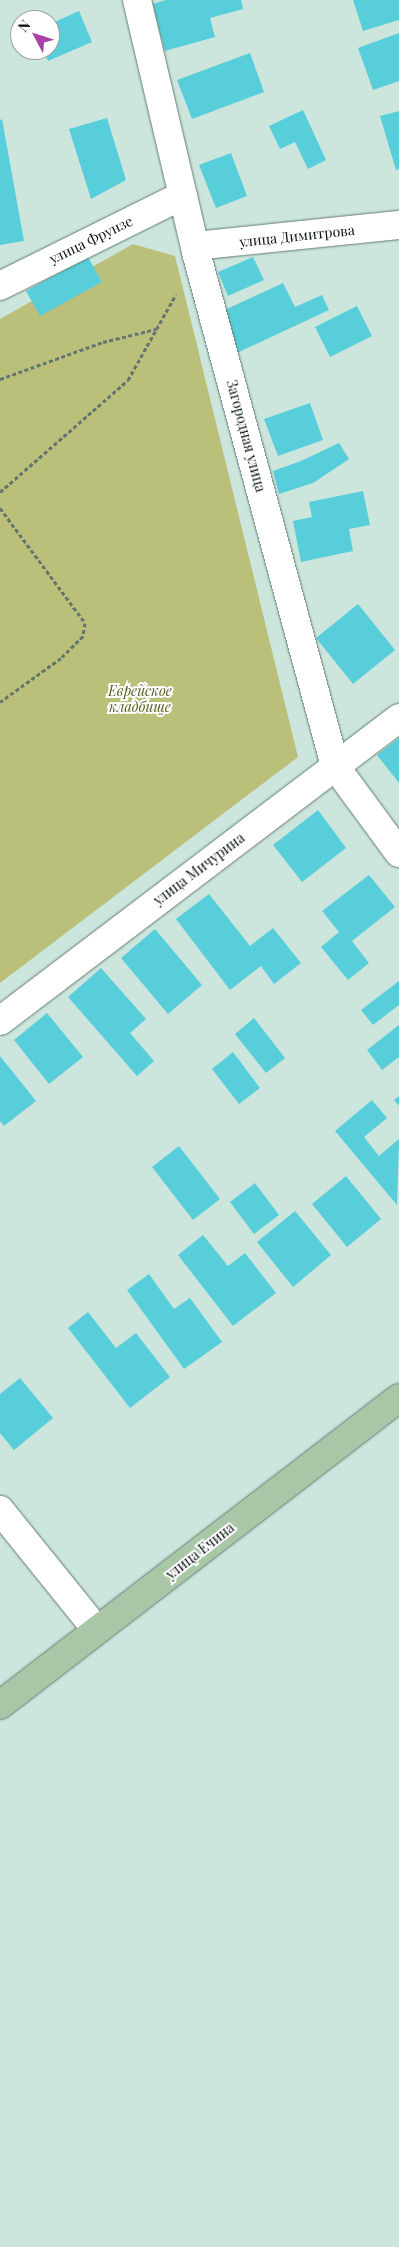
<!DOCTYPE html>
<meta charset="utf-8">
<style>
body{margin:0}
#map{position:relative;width:399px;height:2247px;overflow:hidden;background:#cce6dd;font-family:"Playfair Display",serif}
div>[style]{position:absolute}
.green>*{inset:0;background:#babf79}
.building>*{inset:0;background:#58ceda}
.path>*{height:3px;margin-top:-1.5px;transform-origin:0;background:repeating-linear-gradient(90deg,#647570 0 4px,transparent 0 6.5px)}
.roads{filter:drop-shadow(0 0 1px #637b73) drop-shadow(0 0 1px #637b73)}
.minor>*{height:28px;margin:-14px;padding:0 14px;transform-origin:14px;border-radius:14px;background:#fff}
.major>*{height:28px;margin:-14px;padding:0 14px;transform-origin:14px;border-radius:14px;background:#a9c7a6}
span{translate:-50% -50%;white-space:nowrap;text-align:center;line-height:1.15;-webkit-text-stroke:4px #fff;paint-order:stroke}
.street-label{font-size:14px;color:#07100e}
.park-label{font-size:14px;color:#595c20;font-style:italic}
.north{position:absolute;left:10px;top:10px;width:50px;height:50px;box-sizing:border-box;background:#fff;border:1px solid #9c9f9f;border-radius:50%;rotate:310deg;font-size:14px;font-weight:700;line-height:20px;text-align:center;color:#07100e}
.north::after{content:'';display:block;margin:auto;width:18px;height:22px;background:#a742a6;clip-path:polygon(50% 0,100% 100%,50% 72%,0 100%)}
</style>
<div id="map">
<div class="green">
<div style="clip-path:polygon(133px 244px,175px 256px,298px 757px,0 983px,0 319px)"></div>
</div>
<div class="building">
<div style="clip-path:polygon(166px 0,241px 0,243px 9px,210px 18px,215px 37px,165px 51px,152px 4px)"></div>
<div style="clip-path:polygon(353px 0,399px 0,399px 20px,363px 31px)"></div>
<div style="clip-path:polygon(79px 11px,92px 42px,48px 61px,43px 50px,50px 50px,50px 24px)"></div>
<div style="clip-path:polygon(399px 33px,399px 81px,373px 90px,358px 48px)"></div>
<div style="clip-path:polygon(250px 53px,264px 92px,192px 119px,177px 80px)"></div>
<div style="clip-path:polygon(303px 110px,326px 160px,308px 169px,295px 142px,280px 149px,269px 126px)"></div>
<div style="clip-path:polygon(399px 111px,399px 169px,396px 170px,380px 116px)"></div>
<div style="clip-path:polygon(107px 118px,126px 180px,91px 199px,69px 129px)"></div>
<div style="clip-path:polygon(2px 119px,24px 241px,0 245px,0 120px)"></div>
<div style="clip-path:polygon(231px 153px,247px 196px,216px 208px,199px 165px)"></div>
<div style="clip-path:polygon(88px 257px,102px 282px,40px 316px,26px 291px)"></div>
<div style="clip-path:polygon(253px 257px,264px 280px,228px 296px,218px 272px)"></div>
<div style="clip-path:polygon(283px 283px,295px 307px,322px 295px,329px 310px,237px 353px,218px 313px)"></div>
<div style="clip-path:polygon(357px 306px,372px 336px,330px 357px,315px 327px)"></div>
<div style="clip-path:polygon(310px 403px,323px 440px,278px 456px,264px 419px)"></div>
<div style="clip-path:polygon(339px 443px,349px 459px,313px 483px,279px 494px,273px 471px,301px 461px)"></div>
<div style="clip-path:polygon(363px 491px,370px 525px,349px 529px,353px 551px,301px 562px,293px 521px,312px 517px,309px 502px)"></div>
<div style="clip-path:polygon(358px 604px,395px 650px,353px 684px,316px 638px)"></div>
<div style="clip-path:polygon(399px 738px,399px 783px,377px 755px)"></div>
<div style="clip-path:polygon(318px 810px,346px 848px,302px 882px,273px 845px)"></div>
<div style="clip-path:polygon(369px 875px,395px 907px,352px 941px,369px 963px,348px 980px,321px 947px,339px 932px,322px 911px)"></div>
<div style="clip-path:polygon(209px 894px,250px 946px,273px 928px,301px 963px,274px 984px,261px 966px,230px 990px,176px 919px)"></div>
<div style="clip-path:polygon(155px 929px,202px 985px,168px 1014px,121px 958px)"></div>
<div style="clip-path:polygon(101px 968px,146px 1019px,130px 1033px,154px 1061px,137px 1076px,68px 997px)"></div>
<div style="clip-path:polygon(399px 981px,399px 1005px,373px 1025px,361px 1010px)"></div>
<div style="clip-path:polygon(47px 1013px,83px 1057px,49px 1084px,14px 1040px)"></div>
<div style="clip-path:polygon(254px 1018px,285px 1058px,266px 1073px,235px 1034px)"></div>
<div style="clip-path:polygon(399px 1025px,399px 1057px,382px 1070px,367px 1050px)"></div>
<div style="clip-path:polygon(233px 1052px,260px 1088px,239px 1104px,212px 1069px)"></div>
<div style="clip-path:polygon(0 1056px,36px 1101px,4px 1126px,0 1121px)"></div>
<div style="clip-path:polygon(399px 1096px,399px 1106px,394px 1100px)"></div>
<div style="clip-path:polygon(372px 1100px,387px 1118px,364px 1137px,379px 1156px,399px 1139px,397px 1205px,335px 1131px)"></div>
<div style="clip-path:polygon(179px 1146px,220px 1199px,193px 1220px,152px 1167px)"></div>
<div style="clip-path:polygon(346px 1176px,381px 1219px,347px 1247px,312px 1204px)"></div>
<div style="clip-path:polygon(255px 1183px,279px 1215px,254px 1234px,230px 1202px)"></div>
<div style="clip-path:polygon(295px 1211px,331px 1255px,293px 1287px,257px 1242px)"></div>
<div style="clip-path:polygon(203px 1235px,228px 1266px,245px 1253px,276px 1293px,233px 1326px,178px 1255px)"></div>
<div style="clip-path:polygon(149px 1274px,174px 1309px,190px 1298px,222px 1342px,184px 1369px,127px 1290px)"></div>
<div style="clip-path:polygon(88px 1312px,116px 1348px,136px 1333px,170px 1377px,130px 1408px,68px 1328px)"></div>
<div style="clip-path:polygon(20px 1378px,53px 1418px,14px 1450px,0 1433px,0 1394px)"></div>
</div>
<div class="path">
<div style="left:0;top:379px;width:109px;rotate:-19.8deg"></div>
<div style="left:103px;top:342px;width:55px;rotate:-13.8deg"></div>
<div style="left:0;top:492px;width:170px;rotate:-41.2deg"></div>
<div style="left:128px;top:380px;width:98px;rotate:-60.8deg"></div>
<div style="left:0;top:508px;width:143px;rotate:53.5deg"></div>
<div style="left:85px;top:623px;width:13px;rotate:99deg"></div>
<div style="left:83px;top:636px;width:31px;rotate:135deg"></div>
<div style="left:61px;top:658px;width:75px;rotate:144.2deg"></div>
</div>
<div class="roads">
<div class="minor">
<div style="left:137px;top:0;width:263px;rotate:76.8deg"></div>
<div style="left:197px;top:256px;width:528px;rotate:74.86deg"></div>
<div style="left:335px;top:766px;width:108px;rotate:53.7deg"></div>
<div style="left:195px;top:246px;width:205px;rotate:-5.9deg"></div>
<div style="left:0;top:286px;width:204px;rotate:-26.4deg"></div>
<div style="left:0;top:1021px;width:501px;rotate:-37.21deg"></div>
<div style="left:0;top:1510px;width:154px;rotate:51.1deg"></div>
</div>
<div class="major">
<div style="left:0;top:1705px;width:503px;rotate:-37.58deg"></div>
</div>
</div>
<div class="street-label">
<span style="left:297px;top:236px;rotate:-6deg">улица Димитрова</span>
<span style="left:91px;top:240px;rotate:-26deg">улица Фрунзе</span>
<span style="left:246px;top:436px;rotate:75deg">Загородная улица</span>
<span style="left:199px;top:869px;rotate:-37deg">улица Мичурина</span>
<span style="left:200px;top:1551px;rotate:-38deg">улица Ечина</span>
</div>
<div class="park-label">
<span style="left:140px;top:699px">Еврейское<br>кладбище</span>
</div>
<div class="north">N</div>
</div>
